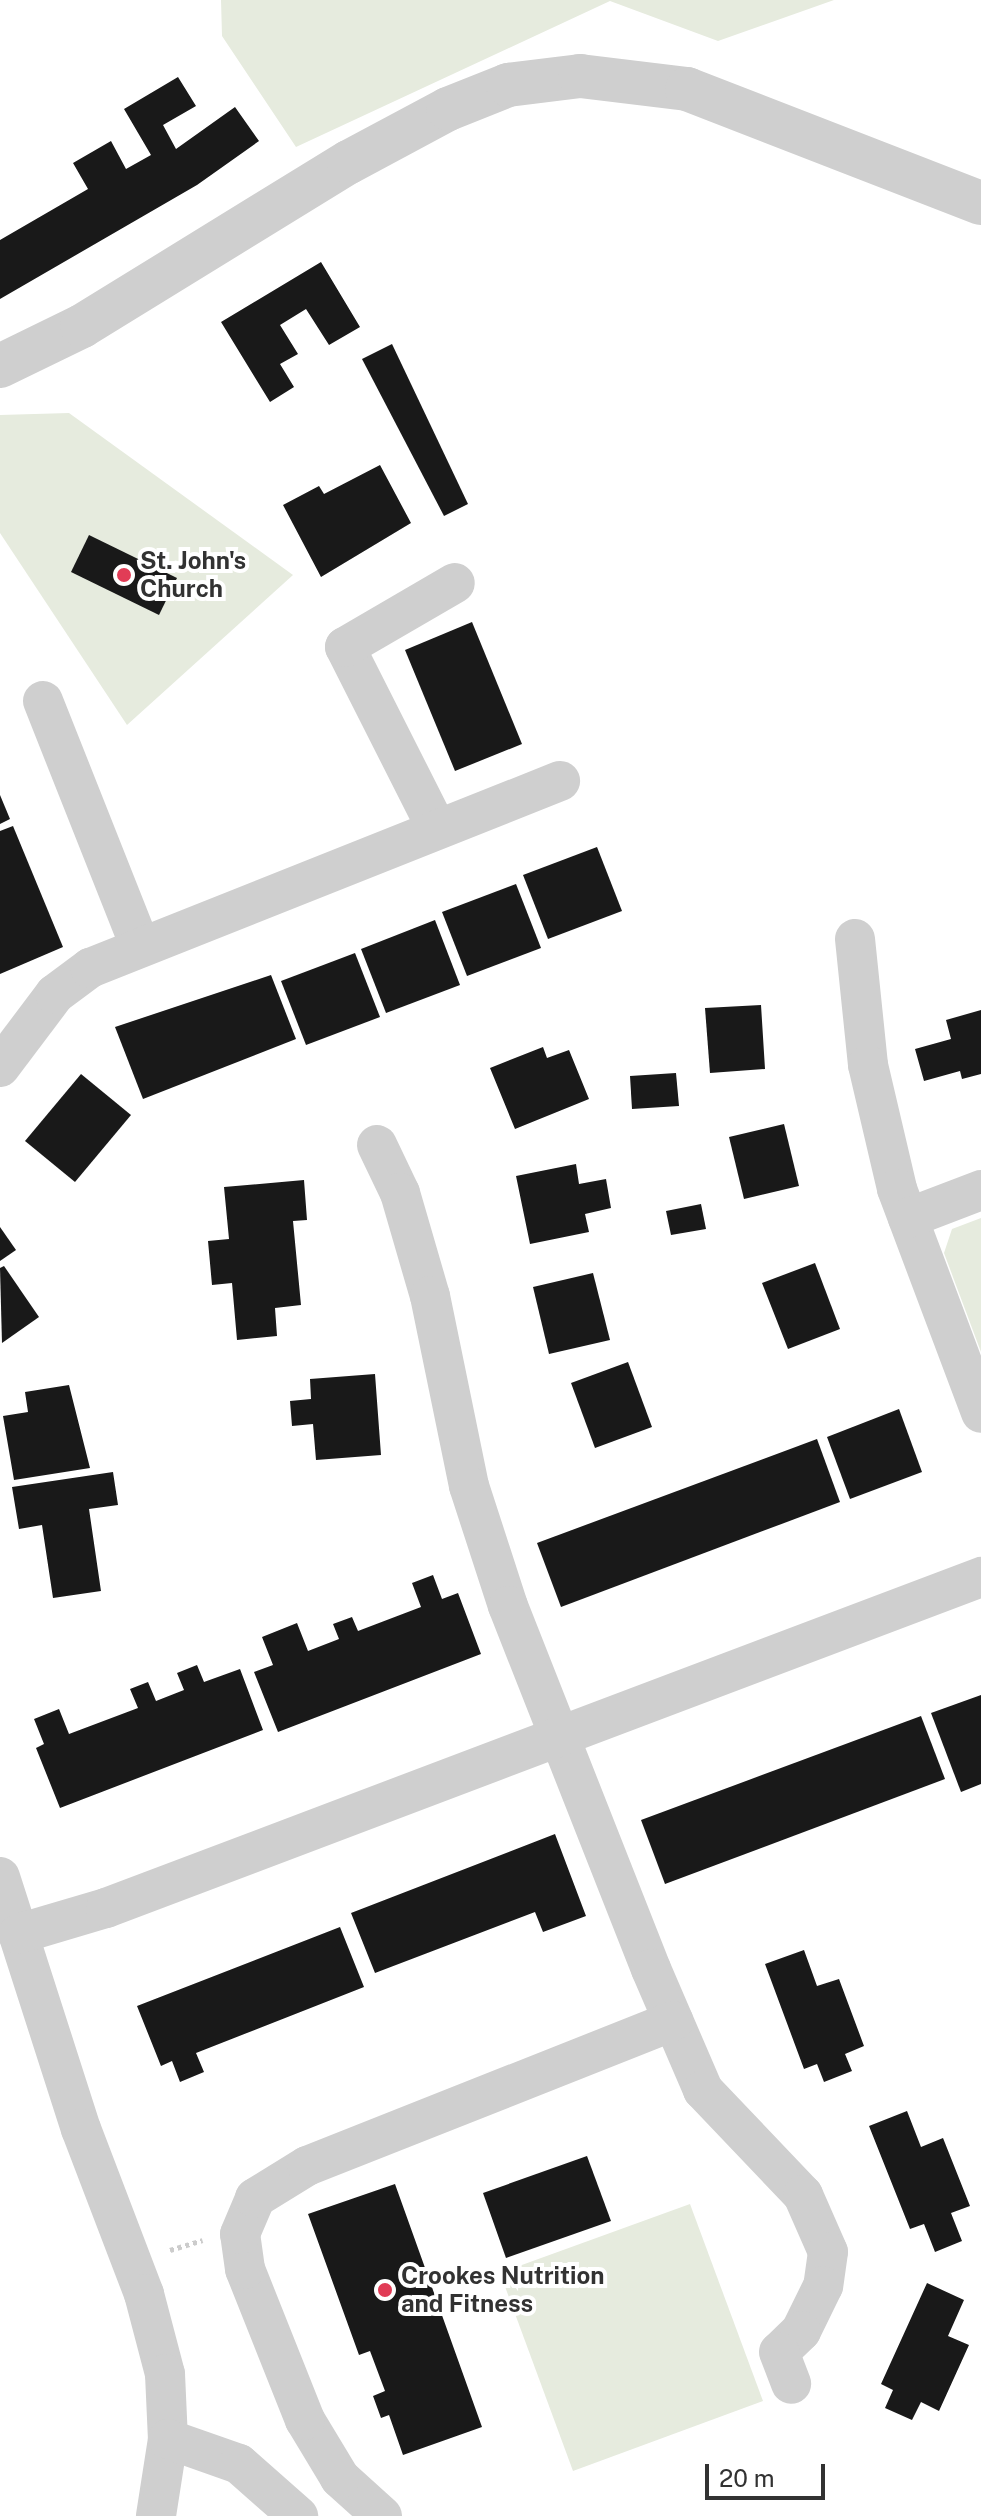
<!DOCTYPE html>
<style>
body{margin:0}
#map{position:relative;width:981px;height:2516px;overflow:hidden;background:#fff;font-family:"Public Sans",sans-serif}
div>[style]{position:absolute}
.green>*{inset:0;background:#e6ebde}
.building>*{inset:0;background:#191919}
.path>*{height:5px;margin-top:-2.5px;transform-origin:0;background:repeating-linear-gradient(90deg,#ccc 0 4px,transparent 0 8px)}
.minor>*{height:40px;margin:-20px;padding:0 20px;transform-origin:20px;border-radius:20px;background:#cfcfcf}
.tertiary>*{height:44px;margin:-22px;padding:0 22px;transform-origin:22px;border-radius:22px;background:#cfcfcf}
.dots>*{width:22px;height:22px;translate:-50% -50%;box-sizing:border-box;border:4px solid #fff;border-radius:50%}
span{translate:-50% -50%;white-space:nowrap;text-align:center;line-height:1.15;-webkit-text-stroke:8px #fff;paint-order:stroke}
.poi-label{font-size:24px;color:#323232;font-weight:700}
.left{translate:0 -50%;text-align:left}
.scale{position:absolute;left:705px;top:2464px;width:120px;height:36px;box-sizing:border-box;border:4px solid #323232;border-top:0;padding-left:10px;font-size:24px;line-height:28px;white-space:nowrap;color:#323232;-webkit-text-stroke:6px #fff;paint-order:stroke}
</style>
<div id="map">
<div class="green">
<div style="clip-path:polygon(221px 0,834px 0,718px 41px,610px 1px,296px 147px,222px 36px)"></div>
<div style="clip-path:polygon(69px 413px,293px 575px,127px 725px,0 533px,0 415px)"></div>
<div style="clip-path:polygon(981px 1218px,981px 1352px,944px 1253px,952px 1229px)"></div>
<div style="clip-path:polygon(690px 2204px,763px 2401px,573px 2471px,500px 2273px)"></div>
</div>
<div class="building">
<div style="clip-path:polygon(178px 77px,196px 106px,163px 125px,176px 149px,235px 107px,259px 141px,197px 185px,0 299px,0 240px,88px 189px,73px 163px,111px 141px,126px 169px,151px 155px,124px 109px)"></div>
<div style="clip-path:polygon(321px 262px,360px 327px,329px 345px,306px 309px,280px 325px,298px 354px,280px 364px,294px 387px,270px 402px,221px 322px)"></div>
<div style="clip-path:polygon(392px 344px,468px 504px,444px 516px,362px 359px)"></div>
<div style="clip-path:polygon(380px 465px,411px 523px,321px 577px,283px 505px,319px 486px,324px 494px)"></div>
<div style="clip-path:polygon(89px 535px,177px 578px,159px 615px,71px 572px)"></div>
<div style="clip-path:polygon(472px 622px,522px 744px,455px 771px,405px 650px)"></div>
<div style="clip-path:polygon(0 795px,10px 819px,0 824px)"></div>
<div style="clip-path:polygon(13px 826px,63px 947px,0 974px,0 831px)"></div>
<div style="clip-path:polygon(597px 847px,622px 911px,548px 939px,523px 875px)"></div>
<div style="clip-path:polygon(516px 884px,541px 948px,467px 976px,442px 912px)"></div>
<div style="clip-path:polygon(435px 920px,460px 985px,386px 1013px,361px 949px)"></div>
<div style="clip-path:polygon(355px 953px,380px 1017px,306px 1045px,281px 981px)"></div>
<div style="clip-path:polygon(271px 975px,296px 1039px,143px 1099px,115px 1027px)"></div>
<div style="clip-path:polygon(761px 1005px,765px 1069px,710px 1073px,705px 1008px)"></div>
<div style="clip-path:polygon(981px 1010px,981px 1074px,962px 1079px,960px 1071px,924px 1081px,915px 1049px,951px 1039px,946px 1020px)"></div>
<div style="clip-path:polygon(543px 1047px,547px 1058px,569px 1050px,589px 1099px,515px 1129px,490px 1068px)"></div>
<div style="clip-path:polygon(676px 1073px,679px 1106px,632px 1109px,630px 1076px)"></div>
<div style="clip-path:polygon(81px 1074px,131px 1115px,75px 1182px,25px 1141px)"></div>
<div style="clip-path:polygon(784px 1124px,799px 1186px,744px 1199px,729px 1137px)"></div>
<div style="clip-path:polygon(576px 1164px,579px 1184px,606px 1179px,611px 1208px,585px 1214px,589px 1232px,530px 1244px,516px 1176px)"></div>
<div style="clip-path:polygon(304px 1180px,307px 1220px,293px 1221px,301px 1305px,275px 1308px,277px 1336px,237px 1340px,232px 1283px,212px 1285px,208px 1241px,229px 1239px,224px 1187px)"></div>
<div style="clip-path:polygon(701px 1204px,706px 1229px,671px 1235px,666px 1211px)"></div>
<div style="clip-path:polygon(0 1227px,16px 1250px,0 1261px)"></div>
<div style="clip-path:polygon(815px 1263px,840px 1329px,788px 1349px,762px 1283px)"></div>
<div style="clip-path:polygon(4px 1266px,39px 1317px,2px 1343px,0 1268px)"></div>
<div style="clip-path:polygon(593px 1273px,610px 1340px,549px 1354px,533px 1287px)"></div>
<div style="clip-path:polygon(628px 1362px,652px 1427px,595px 1448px,571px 1383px)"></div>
<div style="clip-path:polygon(375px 1374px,381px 1455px,316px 1460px,313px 1424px,292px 1426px,290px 1401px,311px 1399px,310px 1379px)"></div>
<div style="clip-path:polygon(69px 1385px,90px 1468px,14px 1480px,3px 1416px,28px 1412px,25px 1392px)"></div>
<div style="clip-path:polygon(899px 1409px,922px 1472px,850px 1499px,827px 1437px)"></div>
<div style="clip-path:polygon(817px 1439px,840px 1502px,561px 1607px,537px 1543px)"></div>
<div style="clip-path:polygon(113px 1472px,118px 1505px,89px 1509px,101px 1591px,53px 1598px,42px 1525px,19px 1529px,12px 1487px)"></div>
<div style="clip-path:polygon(433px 1575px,442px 1599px,458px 1593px,481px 1654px,278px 1732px,254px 1672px,273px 1665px,262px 1637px,297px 1623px,308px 1651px,339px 1639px,333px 1624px,352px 1617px,358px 1631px,421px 1607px,412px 1583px)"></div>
<div style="clip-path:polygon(197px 1665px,204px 1682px,240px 1669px,263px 1730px,60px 1808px,36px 1748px,44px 1744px,34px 1719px,59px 1709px,69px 1734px,138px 1708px,130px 1689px,148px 1682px,156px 1701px,184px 1690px,177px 1673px)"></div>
<div style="clip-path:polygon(981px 1695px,981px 1784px,961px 1792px,931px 1713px)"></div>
<div style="clip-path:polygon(921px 1716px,945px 1779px,665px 1884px,641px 1820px)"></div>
<div style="clip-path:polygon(555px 1834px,586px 1916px,543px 1932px,535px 1912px,375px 1973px,351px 1913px)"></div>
<div style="clip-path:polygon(340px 1927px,364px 1987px,196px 2053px,204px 2072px,180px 2082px,172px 2061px,161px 2066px,137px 2006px)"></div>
<div style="clip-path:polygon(804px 1950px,817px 1986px,839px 1979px,864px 2046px,845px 2054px,852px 2071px,824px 2082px,817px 2064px,804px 2069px,765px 1964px)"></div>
<div style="clip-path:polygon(907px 2111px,921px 2147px,943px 2138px,970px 2206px,951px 2213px,962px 2241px,935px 2252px,924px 2224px,910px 2229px,869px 2126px)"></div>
<div style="clip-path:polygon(587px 2156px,611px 2221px,506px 2258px,483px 2193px)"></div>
<div style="clip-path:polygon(395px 2184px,482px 2427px,403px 2455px,389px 2415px,381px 2418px,373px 2396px,385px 2391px,370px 2351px,359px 2355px,308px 2214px)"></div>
<div style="clip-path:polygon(927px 2283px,964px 2300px,948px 2336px,969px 2345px,939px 2411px,921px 2402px,912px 2420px,885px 2408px,893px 2390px,881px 2384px)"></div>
</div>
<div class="path">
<div style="left:170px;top:2250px;width:34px;rotate:-17deg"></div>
</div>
<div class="minor">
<div style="left:43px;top:701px;width:261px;rotate:68.4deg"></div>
<div style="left:437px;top:829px;width:204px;rotate:-116.8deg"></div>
<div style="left:345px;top:647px;width:127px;rotate:-30.2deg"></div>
<div style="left:855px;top:939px;width:127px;rotate:84.1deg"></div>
<div style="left:868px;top:1065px;width:127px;rotate:76.8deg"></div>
<div style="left:897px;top:1189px;width:239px;rotate:69.4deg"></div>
<div style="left:0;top:1067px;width:91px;rotate:-53deg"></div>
<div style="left:55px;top:994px;width:44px;rotate:-36.6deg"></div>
<div style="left:90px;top:968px;width:506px;rotate:-21.7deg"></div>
<div style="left:377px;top:1145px;width:53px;rotate:64.4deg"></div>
<div style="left:400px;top:1193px;width:107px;rotate:73.8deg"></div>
<div style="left:430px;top:1296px;width:194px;rotate:78.4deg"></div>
<div style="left:469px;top:1486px;width:126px;rotate:72deg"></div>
<div style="left:508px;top:1606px;width:390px;rotate:68.5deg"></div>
<div style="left:651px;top:1969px;width:132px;rotate:66.7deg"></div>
<div style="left:703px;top:2090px;width:145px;rotate:46.4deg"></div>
<div style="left:803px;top:2195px;width:62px;rotate:66.3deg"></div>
<div style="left:828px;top:2252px;width:34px;rotate:98deg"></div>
<div style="left:823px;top:2286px;width:50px;rotate:116.1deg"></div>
<div style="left:801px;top:2331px;width:30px;rotate:136deg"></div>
<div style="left:779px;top:2352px;width:34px;rotate:69deg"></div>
<div style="left:908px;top:1218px;width:78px;rotate:-21deg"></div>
<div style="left:0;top:1877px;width:265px;rotate:72.2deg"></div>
<div style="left:81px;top:2129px;width:177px;rotate:69.1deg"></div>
<div style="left:144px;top:2294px;width:83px;rotate:75.3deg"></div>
<div style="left:165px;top:2374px;width:65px;rotate:87.4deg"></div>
<div style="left:168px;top:2439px;width:78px;rotate:98.9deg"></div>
<div style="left:18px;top:1934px;width:92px;rotate:-16.5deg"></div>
<div style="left:106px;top:1908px;width:936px;rotate:-20.72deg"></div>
<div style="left:168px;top:2439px;width:75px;rotate:19.4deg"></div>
<div style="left:239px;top:2464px;width:79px;rotate:41.4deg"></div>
<div style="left:382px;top:2516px;width:57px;rotate:-137.9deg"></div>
<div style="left:340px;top:2478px;width:68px;rotate:-121.1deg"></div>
<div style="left:305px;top:2420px;width:162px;rotate:-111.7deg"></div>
<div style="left:245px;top:2269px;width:35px;rotate:-98deg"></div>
<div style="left:240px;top:2234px;width:39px;rotate:-67deg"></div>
<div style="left:255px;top:2198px;width:61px;rotate:-31.6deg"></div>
<div style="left:307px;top:2166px;width:394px;rotate:-21.6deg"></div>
</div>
<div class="tertiary">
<div style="left:0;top:366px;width:91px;rotate:-26deg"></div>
<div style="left:82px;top:326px;width:313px;rotate:-31.6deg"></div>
<div style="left:349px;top:162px;width:112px;rotate:-28.2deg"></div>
<div style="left:448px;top:109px;width:65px;rotate:-21.8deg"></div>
<div style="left:508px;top:85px;width:73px;rotate:-7.1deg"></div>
<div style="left:580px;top:76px;width:108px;rotate:6.9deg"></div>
<div style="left:687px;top:89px;width:315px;rotate:21.2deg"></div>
</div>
<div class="dots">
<div style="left:124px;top:575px;background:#e13c56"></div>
<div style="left:385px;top:2290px;background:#e13c56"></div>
</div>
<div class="poi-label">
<span class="left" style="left:140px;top:575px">St. John's<br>Church</span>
<span class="left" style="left:401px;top:2290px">Crookes Nutrition<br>and Fitness</span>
</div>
<div class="scale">20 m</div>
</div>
